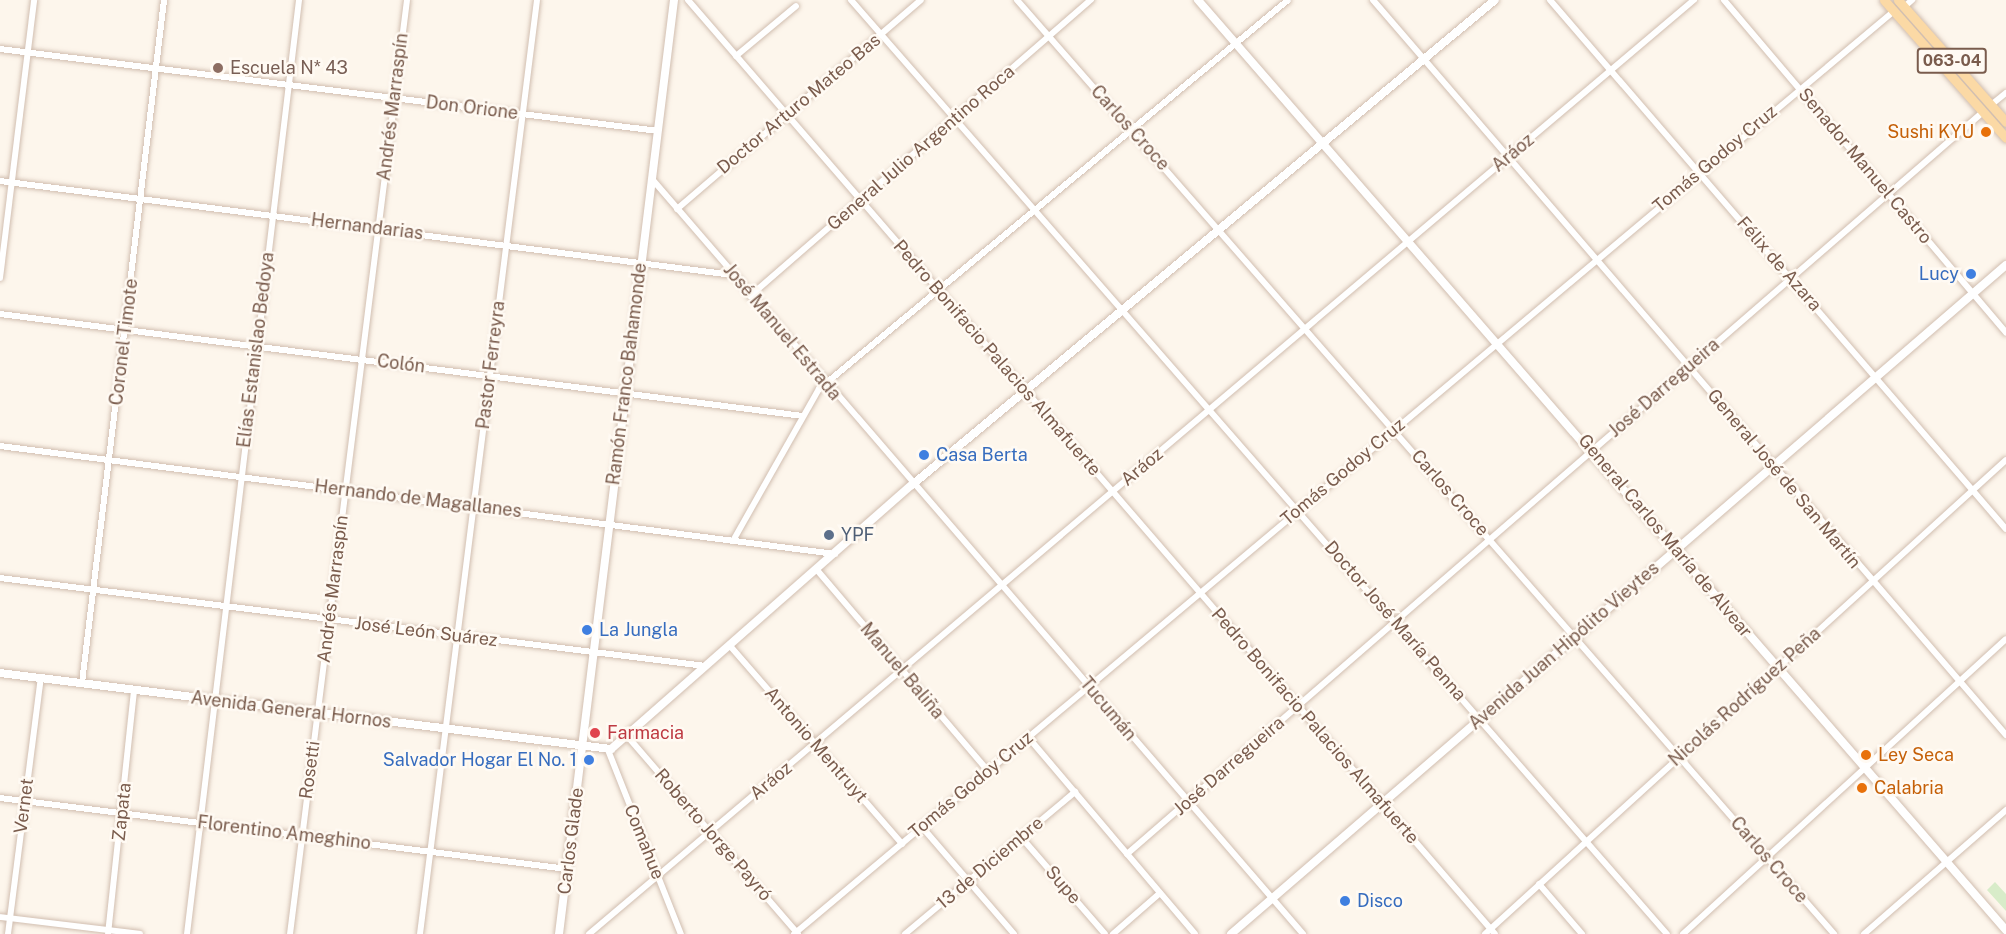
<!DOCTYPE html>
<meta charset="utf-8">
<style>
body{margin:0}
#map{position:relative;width:2006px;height:934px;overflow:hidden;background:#fdf6ec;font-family:"Public Sans",sans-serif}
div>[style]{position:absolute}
.green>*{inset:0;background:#d8ecc9}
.roads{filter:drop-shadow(0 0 2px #d1beb0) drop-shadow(0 0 2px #d1beb0)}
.minor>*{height:6px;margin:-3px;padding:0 3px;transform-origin:3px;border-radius:3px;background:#fff}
.tertiary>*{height:8px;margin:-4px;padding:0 4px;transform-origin:4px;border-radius:4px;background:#fff}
.secondary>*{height:8px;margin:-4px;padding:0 4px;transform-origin:4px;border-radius:4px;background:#fff}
.primary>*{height:9px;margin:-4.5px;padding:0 4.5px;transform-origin:4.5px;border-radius:4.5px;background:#fbd9a5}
.dots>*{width:16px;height:16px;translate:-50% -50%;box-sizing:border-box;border:3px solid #fffaf3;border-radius:50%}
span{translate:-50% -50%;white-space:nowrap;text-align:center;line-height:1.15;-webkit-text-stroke:5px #fffaf3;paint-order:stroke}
.shield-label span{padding:2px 4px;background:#fffaf3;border:2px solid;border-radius:4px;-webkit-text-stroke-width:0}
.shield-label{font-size:16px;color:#7a5c4d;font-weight:700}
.education-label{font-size:18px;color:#785e54}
.left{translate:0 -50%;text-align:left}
.street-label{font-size:18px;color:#7a5c4d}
.food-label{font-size:18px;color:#c56008}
.right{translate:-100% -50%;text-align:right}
.shop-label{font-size:18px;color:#366cbe}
.service-label{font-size:18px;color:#4e5e75}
.health-label{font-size:18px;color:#be3a42}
</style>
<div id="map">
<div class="green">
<div style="clip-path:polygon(1995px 882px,2006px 894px,2006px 911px,1987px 890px)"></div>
</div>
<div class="roads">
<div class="minor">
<div style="left:688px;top:0;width:1234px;rotate:49.17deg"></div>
<div style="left:851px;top:0;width:1240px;rotate:48.86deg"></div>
<div style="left:1017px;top:0;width:1241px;rotate:48.82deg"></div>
<div style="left:1373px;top:0;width:970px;rotate:49.26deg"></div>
<div style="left:1550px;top:0;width:698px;rotate:49.24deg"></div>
<div style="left:1724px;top:0;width:436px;rotate:49.7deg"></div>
<div style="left:1904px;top:7px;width:11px;rotate:-41deg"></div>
<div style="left:0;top:49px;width:663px;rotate:7.1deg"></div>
<div style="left:736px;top:56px;width:78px;rotate:-39.8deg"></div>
<div style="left:1991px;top:105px;width:19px;rotate:-39deg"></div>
<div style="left:652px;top:179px;width:997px;rotate:49.23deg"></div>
<div style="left:0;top:181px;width:739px;rotate:7.31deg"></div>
<div style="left:677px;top:209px;width:321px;rotate:-40.6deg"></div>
<div style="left:0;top:278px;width:280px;rotate:-83deg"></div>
<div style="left:750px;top:296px;width:452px;rotate:-41deg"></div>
<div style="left:0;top:314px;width:809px;rotate:7.24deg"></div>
<div style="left:0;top:446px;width:842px;rotate:7.37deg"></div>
<div style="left:734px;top:539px;width:172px;rotate:-60.5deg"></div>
<div style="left:819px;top:389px;width:609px;rotate:-39.67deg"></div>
<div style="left:817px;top:570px;width:264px;rotate:49.6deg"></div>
<div style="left:0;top:578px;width:711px;rotate:7.11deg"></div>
<div style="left:731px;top:647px;width:261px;rotate:49deg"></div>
<div style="left:82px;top:683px;width:688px;rotate:-83.15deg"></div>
<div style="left:628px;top:737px;width:260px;rotate:49.2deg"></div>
<div style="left:1028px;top:737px;width:258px;rotate:49.7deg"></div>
<div style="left:608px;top:750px;width:198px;rotate:68.4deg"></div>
<div style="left:0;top:798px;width:572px;rotate:7.13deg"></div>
<div style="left:922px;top:827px;width:141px;rotate:49.3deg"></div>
<div style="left:1021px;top:837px;width:128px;rotate:49.1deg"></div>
<div style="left:1127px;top:854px;width:1133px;rotate:-40.92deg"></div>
<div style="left:1539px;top:884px;width:66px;rotate:49.3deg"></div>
<div style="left:0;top:917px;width:141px;rotate:6.9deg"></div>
<div style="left:8px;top:934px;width:258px;rotate:-82.7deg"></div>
<div style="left:108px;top:934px;width:245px;rotate:-83.9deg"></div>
<div style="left:187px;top:934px;width:941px;rotate:-83.16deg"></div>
<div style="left:290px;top:934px;width:941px;rotate:-82.86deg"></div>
<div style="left:420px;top:934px;width:941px;rotate:-82.86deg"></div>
<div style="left:589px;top:934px;width:1447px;rotate:-40.21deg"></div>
<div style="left:794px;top:934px;width:1436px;rotate:-40deg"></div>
<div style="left:905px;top:934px;width:222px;rotate:-39.9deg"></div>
<div style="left:1113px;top:934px;width:62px;rotate:-41.1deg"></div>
<div style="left:1485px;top:934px;width:704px;rotate:-42.3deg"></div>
<div style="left:1683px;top:934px;width:437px;rotate:-42.4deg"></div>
<div style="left:1864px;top:934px;width:189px;rotate:-41.1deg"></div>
</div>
<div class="tertiary">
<div style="left:1198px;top:0;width:1232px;rotate:49.02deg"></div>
<div style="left:559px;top:934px;width:941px;rotate:-82.98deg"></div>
<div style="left:1231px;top:934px;width:1024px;rotate:-40.8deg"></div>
</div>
<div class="secondary">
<div style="left:0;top:673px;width:616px;rotate:7.09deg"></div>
<div style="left:611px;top:749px;width:400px;rotate:-41.3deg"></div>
<div style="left:912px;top:485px;width:758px;rotate:-39.76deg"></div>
</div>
<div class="primary">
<div style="left:1884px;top:0;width:184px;rotate:48.5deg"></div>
<div style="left:1898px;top:0;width:163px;rotate:48.5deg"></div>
</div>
</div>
<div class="dots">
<div style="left:218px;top:68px;background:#8d6e63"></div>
<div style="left:1986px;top:132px;background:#e8710a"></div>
<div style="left:1971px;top:274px;background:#3f7fe0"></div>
<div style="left:924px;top:455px;background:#3f7fe0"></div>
<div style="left:829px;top:535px;background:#5c6f8a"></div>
<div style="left:587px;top:630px;background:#3f7fe0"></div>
<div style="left:595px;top:733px;background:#e0444e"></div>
<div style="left:1866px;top:755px;background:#e8710a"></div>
<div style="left:589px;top:760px;background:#3f7fe0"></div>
<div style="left:1862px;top:788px;background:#e8710a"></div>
<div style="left:1345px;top:901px;background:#3f7fe0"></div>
</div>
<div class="shield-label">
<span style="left:1952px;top:61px">063-04</span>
</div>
<div class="education-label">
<span class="left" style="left:230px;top:68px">Escuela N* 43</span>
</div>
<div class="street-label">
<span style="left:799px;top:104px;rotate:-40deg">Doctor Arturo Mateo Bas</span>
<span style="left:393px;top:107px;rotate:-83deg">Andrés Marraspín</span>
<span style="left:472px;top:108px;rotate:7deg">Don Orione</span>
<span style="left:1130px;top:128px;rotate:48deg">Carlos Croce</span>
<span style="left:921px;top:148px;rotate:-41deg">General Julio Argentino Roca</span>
<span style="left:1513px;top:153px;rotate:-40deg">Aráoz</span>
<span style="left:1715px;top:159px;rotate:-40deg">Tomás Godoy Cruz</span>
<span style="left:1865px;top:166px;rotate:50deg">Senador Manuel Castro</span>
<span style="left:367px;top:227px;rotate:7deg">Hernandarias</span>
<span style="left:1779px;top:264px;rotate:49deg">Félix de Azara</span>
<span style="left:782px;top:332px;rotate:50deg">José Manuel Estrada</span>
<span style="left:124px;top:342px;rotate:-83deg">Coronel Timote</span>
<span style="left:256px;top:350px;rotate:-83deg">Elías Estanislao Bedoya</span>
<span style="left:997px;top:358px;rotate:49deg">Pedro Bonifacio Palacios Almafuerte</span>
<span style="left:401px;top:364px;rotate:7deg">Colón</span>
<span style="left:491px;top:365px;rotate:-83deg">Pastor Ferreyra</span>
<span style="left:627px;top:374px;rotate:-83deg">Ramón Franco Bahamonde</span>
<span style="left:1664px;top:388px;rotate:-41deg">José Darregueira</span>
<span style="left:1142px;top:467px;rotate:-40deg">Aráoz</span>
<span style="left:1343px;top:472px;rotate:-40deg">Tomás Godoy Cruz</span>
<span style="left:1784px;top:479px;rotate:50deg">General José de San Martín</span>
<span style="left:1450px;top:493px;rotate:49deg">Carlos Croce</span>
<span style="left:418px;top:499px;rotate:7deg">Hernando de Magallanes</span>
<span style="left:1665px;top:536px;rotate:50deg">General Carlos María de Alvear</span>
<span style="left:333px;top:589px;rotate:-83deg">Andrés Marraspín</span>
<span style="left:1395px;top:621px;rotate:49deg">Doctor José María Penna</span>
<span style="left:426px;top:632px;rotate:7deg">José León Suárez</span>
<span style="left:1564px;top:646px;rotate:-41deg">Avenida Juan Hipólito Vieytes</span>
<span style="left:902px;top:671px;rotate:50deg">Manuel Baliña</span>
<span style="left:1745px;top:697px;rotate:-42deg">Nicolás Rodríguez Peña</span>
<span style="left:1108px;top:709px;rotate:50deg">Tucumán</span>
<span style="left:291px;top:710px;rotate:7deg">Avenida General Hornos</span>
<span style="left:1315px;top:726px;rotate:49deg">Pedro Bonifacio Palacios Almafuerte</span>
<span style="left:816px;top:745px;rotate:49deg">Antonio Mentruyt</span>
<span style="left:1229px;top:766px;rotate:-41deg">José Darregueira</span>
<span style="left:310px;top:770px;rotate:-82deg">Rosetti</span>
<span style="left:771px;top:781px;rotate:-40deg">Aráoz</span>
<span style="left:971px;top:785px;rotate:-40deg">Tomás Godoy Cruz</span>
<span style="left:24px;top:806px;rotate:-83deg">Vernet</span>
<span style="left:122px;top:812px;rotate:-84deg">Zapata</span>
<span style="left:284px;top:833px;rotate:7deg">Florentino Ameghino</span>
<span style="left:713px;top:835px;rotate:49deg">Roberto Jorge Payró</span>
<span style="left:571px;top:841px;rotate:-83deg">Carlos Glade</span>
<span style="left:644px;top:842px;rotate:68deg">Comahue</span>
<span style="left:1769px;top:860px;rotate:49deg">Carlos Croce</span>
<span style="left:990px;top:863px;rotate:-40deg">13 de Diciembre</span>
<span style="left:1063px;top:885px;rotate:49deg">Supe</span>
</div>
<div class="food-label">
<span class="right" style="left:1974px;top:132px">Sushi KYU</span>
<span class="left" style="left:1878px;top:755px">Ley Seca</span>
<span class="left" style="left:1874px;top:788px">Calabria</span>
</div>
<div class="shop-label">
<span class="right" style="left:1959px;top:274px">Lucy</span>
<span class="left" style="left:936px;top:455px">Casa Berta</span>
<span class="left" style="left:599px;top:630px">La Jungla</span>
<span class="right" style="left:577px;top:760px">Salvador Hogar El No. 1</span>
<span class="left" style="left:1357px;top:901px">Disco</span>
</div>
<div class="service-label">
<span class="left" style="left:841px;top:535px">YPF</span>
</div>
<div class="health-label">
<span class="left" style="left:607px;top:733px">Farmacia</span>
</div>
</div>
